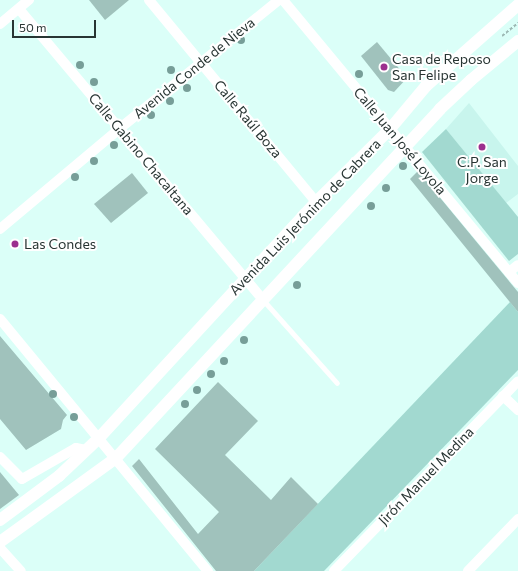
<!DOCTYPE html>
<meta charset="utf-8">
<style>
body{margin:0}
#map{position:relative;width:518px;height:571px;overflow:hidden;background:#dbfff8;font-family:Commissioner,sans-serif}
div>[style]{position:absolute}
.built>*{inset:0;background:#c8f5ed}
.green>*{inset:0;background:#a2d9d0}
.building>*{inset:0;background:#a0c2bc}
.path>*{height:2px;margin-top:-1px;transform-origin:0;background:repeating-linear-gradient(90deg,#9db9b4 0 3px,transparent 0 5px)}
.service>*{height:5px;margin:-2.5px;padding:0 2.5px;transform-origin:2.5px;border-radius:2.5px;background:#fff}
.minor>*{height:10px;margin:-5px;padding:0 5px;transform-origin:5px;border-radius:5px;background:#fff}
.tertiary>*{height:12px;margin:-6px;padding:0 6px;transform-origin:6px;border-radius:6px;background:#fff}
.trees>*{width:8px;height:8px;margin:-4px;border-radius:50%;background:#779e98}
.dots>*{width:11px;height:11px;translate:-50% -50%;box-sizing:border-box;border:2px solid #fff;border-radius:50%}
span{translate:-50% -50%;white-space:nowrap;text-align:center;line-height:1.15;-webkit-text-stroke:4px #fff;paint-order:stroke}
.poi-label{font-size:14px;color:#283533}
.left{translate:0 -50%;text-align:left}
.street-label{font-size:14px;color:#283533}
.scale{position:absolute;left:12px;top:20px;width:84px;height:18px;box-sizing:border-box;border:2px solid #283533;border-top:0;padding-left:5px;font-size:12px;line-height:14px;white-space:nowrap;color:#283533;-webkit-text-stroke:3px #fff;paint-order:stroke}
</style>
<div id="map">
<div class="built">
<div style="clip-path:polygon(469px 103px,518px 166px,518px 194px,506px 203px,446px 129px)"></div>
</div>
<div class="green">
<div style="clip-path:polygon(446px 129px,518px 217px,518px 254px,509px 261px,422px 152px)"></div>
<div style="clip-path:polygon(510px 302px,518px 312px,518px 370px,324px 571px,254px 571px)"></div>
</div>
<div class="building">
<div style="clip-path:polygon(89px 0,129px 0,105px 20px)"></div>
<div style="clip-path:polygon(377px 42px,407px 78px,394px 92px,388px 90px,361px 56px)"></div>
<div style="clip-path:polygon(418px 171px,518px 292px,518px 312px,410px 179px)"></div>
<div style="clip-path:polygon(132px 173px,148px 193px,111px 223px,94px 204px)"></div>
<div style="clip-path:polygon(0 336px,67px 415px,63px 420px,61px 429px,26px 450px,0 419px)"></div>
<div style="clip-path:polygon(218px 382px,258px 421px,225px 455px,271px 500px,291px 477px,318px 504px,254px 571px,216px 571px,132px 466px,139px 459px,198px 534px,219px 512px,155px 449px)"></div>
<div style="clip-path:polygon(0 472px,19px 495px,0 509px)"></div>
</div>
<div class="path">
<div style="left:502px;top:36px;width:21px;rotate:-39deg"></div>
</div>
<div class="service">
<div style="left:263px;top:300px;width:111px;rotate:48.3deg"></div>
</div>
<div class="minor">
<div style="left:149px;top:0;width:262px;rotate:50.4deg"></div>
<div style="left:283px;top:0;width:368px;rotate:50.3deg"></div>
<div style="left:19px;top:9px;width:380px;rotate:50deg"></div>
<div style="left:0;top:24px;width:38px;rotate:-40deg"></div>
<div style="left:0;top:229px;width:155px;rotate:-40deg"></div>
<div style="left:119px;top:129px;width:206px;rotate:-38.9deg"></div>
<div style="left:509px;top:272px;width:11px;rotate:-38deg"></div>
<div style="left:0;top:319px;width:327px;rotate:50.5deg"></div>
<div style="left:503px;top:396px;width:21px;rotate:43deg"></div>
<div style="left:0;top:457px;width:31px;rotate:45deg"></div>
<div style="left:22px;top:479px;width:62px;rotate:-29.9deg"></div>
<div style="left:76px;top:448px;width:10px;rotate:11deg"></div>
<div style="left:0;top:548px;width:31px;rotate:48deg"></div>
<div style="left:334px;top:571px;width:264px;rotate:-45.9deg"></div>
<div style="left:468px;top:571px;width:72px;rotate:-46.1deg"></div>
</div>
<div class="tertiary">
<div style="left:0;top:520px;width:74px;rotate:-36.7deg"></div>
<div style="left:59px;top:476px;width:55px;rotate:-43.5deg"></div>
<div style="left:99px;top:438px;width:321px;rotate:-47.4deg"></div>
<div style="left:316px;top:202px;width:104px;rotate:-44.6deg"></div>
<div style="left:390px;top:129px;width:56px;rotate:-50.1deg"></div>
<div style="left:426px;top:86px;width:123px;rotate:-41.4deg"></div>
<div style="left:0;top:542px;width:143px;rotate:-35.9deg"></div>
<div style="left:116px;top:458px;width:476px;rotate:-47.1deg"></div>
<div style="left:440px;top:109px;width:42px;rotate:-43.1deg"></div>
<div style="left:471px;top:80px;width:61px;rotate:-39.7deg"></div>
</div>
<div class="trees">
<div style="left:241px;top:40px"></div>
<div style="left:80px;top:65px"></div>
<div style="left:171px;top:70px"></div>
<div style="left:359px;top:74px"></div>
<div style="left:94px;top:82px"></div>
<div style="left:187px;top:88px"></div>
<div style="left:170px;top:101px"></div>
<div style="left:151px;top:115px"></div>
<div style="left:114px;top:145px"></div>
<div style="left:94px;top:161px"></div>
<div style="left:403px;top:166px"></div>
<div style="left:75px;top:177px"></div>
<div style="left:386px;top:188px"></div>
<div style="left:371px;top:206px"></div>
<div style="left:297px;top:285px"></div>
<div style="left:244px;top:340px"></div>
<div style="left:224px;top:361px"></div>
<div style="left:211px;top:374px"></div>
<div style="left:197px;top:390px"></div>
<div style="left:53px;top:394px"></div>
<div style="left:185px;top:404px"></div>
<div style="left:74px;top:417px"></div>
</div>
<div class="dots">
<div style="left:384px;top:67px;background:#9c2f8e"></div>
<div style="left:482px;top:147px;background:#9c2f8e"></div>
<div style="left:15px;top:244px;background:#9c2f8e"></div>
</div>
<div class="poi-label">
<span class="left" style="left:392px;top:67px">Casa de Reposo<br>San Felipe</span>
<span style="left:482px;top:170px">C.P. San<br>Jorge</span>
<span class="left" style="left:24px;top:244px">Las Condes</span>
</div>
<div class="street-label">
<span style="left:194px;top:68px;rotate:-39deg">Avenida Conde de Nieva</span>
<span style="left:248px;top:119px;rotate:50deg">Calle Raúl Boza</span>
<span style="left:400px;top:141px;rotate:50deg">Calle Juan José Loyola</span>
<span style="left:141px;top:154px;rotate:50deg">Calle Gabino Chacaltana</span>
<span style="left:305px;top:217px;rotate:-46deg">Avenida Luis Jerónimo de Cabrera</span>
<span style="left:426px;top:476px;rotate:-46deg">Jirón Manuel Medina</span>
</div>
<div class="scale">50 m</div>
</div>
